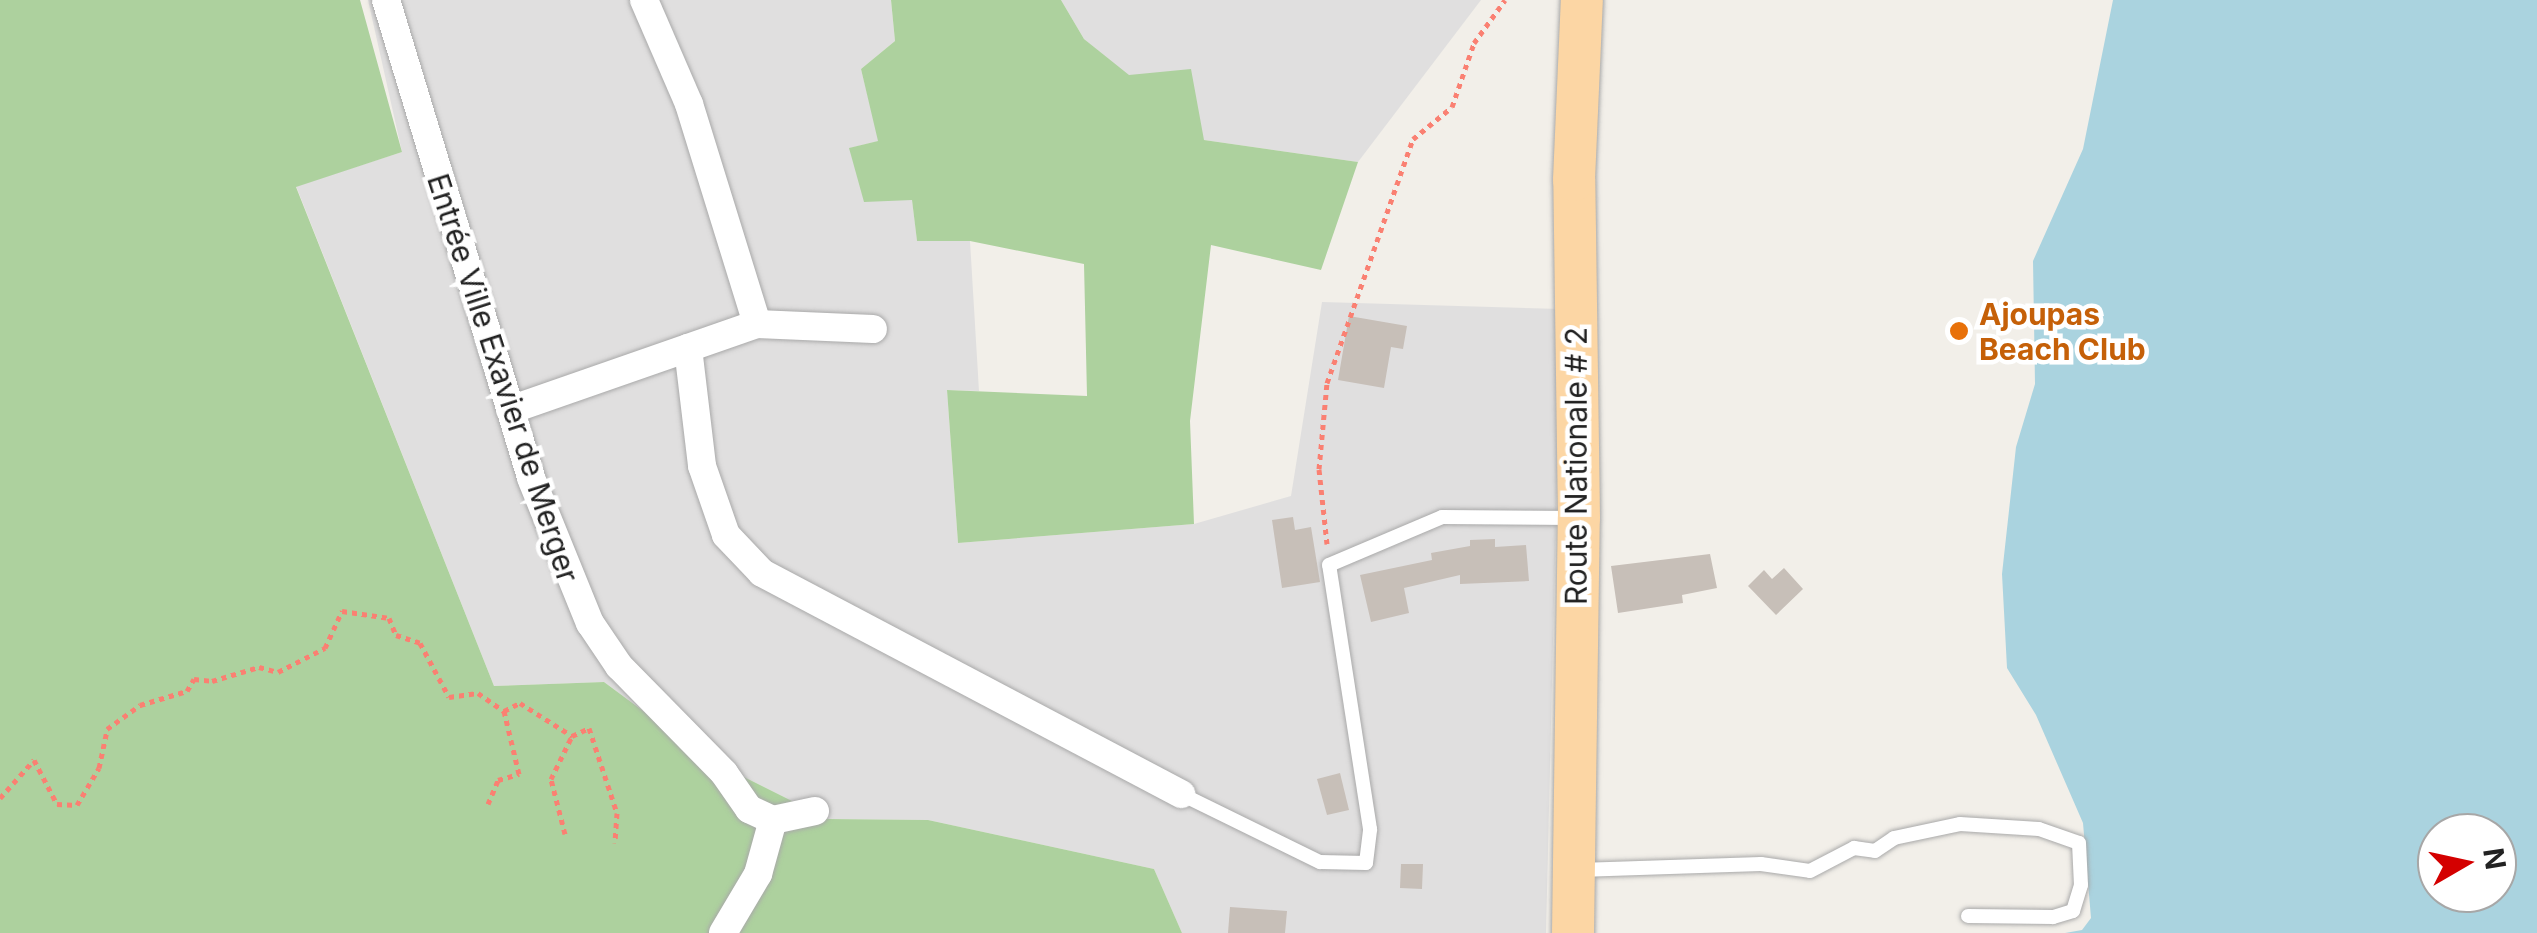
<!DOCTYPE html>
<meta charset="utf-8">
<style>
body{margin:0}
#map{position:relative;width:2537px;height:933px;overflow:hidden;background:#f2efe9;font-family:Inter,sans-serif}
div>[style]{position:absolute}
.residential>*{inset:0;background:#e0dfdf}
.forest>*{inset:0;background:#add19e}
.water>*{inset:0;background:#aad3df}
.building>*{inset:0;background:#c7bfb8}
.path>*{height:5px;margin-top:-2.5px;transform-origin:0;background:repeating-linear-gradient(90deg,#fa8072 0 5px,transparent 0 10px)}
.roads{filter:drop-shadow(0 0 2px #a9a9a9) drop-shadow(0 0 2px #a9a9a9)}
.lane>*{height:14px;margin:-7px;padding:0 7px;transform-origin:7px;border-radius:7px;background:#fff}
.street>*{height:28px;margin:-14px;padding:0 14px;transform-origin:14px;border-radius:14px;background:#fff}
.primary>*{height:42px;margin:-21px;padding:0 21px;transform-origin:21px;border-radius:21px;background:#fcd6a4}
.dots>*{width:28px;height:28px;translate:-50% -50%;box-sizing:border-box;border:5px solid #fff;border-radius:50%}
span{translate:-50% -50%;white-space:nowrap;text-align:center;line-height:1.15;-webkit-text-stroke:9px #fff;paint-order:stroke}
.food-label{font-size:30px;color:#c56008;font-weight:700}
.left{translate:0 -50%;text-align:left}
.street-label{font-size:30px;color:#222}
.north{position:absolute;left:2417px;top:813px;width:100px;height:100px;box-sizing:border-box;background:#fff;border:2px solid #a7a7a7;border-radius:50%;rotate:81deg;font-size:28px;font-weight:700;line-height:40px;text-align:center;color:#222}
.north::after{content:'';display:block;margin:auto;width:35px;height:45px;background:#d40000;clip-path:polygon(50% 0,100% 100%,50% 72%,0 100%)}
</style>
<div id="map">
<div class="residential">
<div style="clip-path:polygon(368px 0,891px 0,895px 41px,861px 69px,879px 141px,850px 148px,912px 199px,917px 241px,970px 241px,979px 391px,947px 390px,958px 543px,1194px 524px,1291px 496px,1322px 302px,1561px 309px,1546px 933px,1182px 933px,1154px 869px,928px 820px,828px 819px,708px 759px,604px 682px,494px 686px,296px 186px,402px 152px)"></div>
<div style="clip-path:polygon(1061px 0,1481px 0,1358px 162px,1204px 140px,1084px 39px)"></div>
</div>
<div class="forest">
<div style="clip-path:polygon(0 0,360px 0,402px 152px,296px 187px,494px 686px,604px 682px,708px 759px,828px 819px,928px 820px,1154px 869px,1182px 933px,0 933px)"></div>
<div style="clip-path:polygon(891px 0,1061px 0,1084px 39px,1129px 75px,1191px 69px,1204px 140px,1358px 162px,1321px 270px,1211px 245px,1190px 421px,1194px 524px,958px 543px,947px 390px,1087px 396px,1084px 264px,970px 241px,917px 241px,912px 200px,864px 202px,849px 148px,878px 141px,861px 69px,895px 41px)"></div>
</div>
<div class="water">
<div style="clip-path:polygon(evenodd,2113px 0,2537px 0,2537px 933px,2065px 933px,2082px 930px,2091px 918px,2083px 823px,2036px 715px,2007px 668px,2002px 574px,2016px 447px,2035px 384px,2033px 261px,2083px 149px,2113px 0,2437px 833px,2497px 833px,2497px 893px,2437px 893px,2437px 833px)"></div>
</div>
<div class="building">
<div style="clip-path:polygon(1349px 316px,1407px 326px,1403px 349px,1391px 347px,1384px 388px,1338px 380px)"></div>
<div style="clip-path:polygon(1293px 517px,1295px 530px,1311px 527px,1320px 582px,1282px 588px,1272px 520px)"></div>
<div style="clip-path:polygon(1495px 539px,1495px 547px,1526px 545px,1529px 581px,1460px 584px,1460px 575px,1404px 588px,1409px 613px,1371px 622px,1360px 575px,1432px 560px,1431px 553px,1470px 546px,1470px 540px)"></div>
<div style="clip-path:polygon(1710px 554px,1717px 588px,1682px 595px,1683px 603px,1618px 613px,1611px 566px)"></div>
<div style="clip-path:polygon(1784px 568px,1803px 589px,1776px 615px,1748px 586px,1764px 570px,1772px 579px)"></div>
<div style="clip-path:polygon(1340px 773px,1349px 810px,1327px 815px,1317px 779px)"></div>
<div style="clip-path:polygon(1401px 864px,1423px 864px,1422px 889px,1400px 888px)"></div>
<div style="clip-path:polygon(1230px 907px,1287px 911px,1285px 933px,1228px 933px)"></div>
</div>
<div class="path">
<div style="left:1327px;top:544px;width:75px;rotate:-96.1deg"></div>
<div style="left:1319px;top:469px;width:86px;rotate:-84.7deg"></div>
<div style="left:1327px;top:383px;width:259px;rotate:-70.6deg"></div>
<div style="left:1413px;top:139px;width:50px;rotate:-39.4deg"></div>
<div style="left:1452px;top:107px;width:68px;rotate:-71deg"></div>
<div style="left:1474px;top:43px;width:53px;rotate:-54.2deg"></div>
<div style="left:0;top:798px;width:51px;rotate:-48.2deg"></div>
<div style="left:34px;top:760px;width:50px;rotate:62.4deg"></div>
<div style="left:57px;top:804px;width:20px;rotate:3deg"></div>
<div style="left:77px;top:805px;width:43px;rotate:-59.3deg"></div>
<div style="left:99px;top:768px;width:40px;rotate:-78deg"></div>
<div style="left:107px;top:729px;width:41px;rotate:-36deg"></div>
<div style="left:140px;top:705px;width:49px;rotate:-16.6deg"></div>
<div style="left:187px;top:691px;width:14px;rotate:-60deg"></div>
<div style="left:194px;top:679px;width:18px;rotate:6deg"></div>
<div style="left:212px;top:681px;width:49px;rotate:-16.6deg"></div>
<div style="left:259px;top:667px;width:20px;rotate:15deg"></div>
<div style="left:278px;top:672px;width:53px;rotate:-27.1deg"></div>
<div style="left:325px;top:648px;width:41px;rotate:-65.3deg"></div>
<div style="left:342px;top:611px;width:48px;rotate:8.5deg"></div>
<div style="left:389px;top:618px;width:18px;rotate:68deg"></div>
<div style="left:396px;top:635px;width:25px;rotate:18deg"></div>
<div style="left:420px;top:643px;width:61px;rotate:61.8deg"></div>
<div style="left:449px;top:697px;width:29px;rotate:-8deg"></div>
<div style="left:478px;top:693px;width:32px;rotate:35deg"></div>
<div style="left:504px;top:711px;width:18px;rotate:-27deg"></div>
<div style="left:520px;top:703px;width:62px;rotate:32.4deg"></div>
<div style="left:572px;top:736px;width:19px;rotate:-25deg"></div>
<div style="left:589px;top:728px;width:89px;rotate:71.8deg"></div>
<div style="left:617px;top:813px;width:30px;rotate:94deg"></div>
<div style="left:488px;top:804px;width:26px;rotate:-67deg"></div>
<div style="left:498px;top:780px;width:22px;rotate:-16deg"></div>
<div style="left:519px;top:774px;width:65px;rotate:-103.4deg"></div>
<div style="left:565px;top:834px;width:57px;rotate:-104.3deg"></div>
<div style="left:551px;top:779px;width:48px;rotate:-64deg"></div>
</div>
<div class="roads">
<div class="lane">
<div style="left:1181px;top:794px;width:155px;rotate:26.1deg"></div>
<div style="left:1320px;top:862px;width:46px;rotate:1.2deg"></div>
<div style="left:1366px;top:863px;width:34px;rotate:-83deg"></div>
<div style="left:1370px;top:829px;width:267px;rotate:-98.8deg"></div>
<div style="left:1329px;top:565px;width:123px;rotate:-23deg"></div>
<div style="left:1442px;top:517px;width:131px;rotate:0.4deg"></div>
<div style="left:1579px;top:870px;width:182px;rotate:-1.9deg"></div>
<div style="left:1761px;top:864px;width:49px;rotate:8.1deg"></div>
<div style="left:1810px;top:871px;width:50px;rotate:-27.6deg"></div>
<div style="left:1854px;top:848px;width:21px;rotate:8deg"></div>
<div style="left:1875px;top:851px;width:23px;rotate:-34deg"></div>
<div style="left:1894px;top:838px;width:67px;rotate:-12deg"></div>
<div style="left:1960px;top:824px;width:79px;rotate:3.6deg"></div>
<div style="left:2039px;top:829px;width:42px;rotate:19.3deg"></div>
<div style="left:2079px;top:843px;width:42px;rotate:87.3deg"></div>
<div style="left:2081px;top:885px;width:27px;rotate:107deg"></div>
<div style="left:2073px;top:911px;width:21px;rotate:163deg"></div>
<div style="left:2053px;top:917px;width:85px;rotate:-179.3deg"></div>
</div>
<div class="street">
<div style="left:386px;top:0;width:500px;rotate:73.1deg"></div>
<div style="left:531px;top:478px;width:157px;rotate:67.9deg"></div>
<div style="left:590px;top:623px;width:52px;rotate:56deg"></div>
<div style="left:619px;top:666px;width:150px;rotate:45.5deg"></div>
<div style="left:724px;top:773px;width:44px;rotate:55.2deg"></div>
<div style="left:749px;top:809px;width:26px;rotate:25deg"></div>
<div style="left:773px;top:820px;width:43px;rotate:-12.1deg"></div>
<div style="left:644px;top:0;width:113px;rotate:66.6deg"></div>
<div style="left:689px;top:104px;width:230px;rotate:72.8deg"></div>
<div style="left:688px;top:348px;width:119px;rotate:83.2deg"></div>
<div style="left:702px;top:466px;width:73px;rotate:70.8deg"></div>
<div style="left:726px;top:535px;width:52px;rotate:46.5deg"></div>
<div style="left:762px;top:573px;width:474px;rotate:27.8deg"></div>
<div style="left:510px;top:410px;width:262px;rotate:-19.2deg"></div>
<div style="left:757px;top:324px;width:116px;rotate:2.5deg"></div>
<div style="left:723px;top:933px;width:69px;rotate:-59.3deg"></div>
<div style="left:758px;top:874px;width:56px;rotate:-74.5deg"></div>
</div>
<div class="primary">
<div style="left:1573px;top:933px;width:415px;rotate:-89.2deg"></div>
<div style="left:1579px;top:518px;width:338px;rotate:-90.8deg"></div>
<div style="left:1574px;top:180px;width:180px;rotate:-87.5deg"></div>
</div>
</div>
<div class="dots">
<div style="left:1959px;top:331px;background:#e8710a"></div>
</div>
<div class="food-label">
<span class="left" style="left:1979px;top:331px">Ajoupas<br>Beach Club</span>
</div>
<div class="street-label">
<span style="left:503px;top:378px;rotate:72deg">Entrée Ville Exavier de Merger</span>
<span style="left:1576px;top:466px;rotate:-90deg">Route Nationale # 2</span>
</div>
<div class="north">N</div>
</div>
